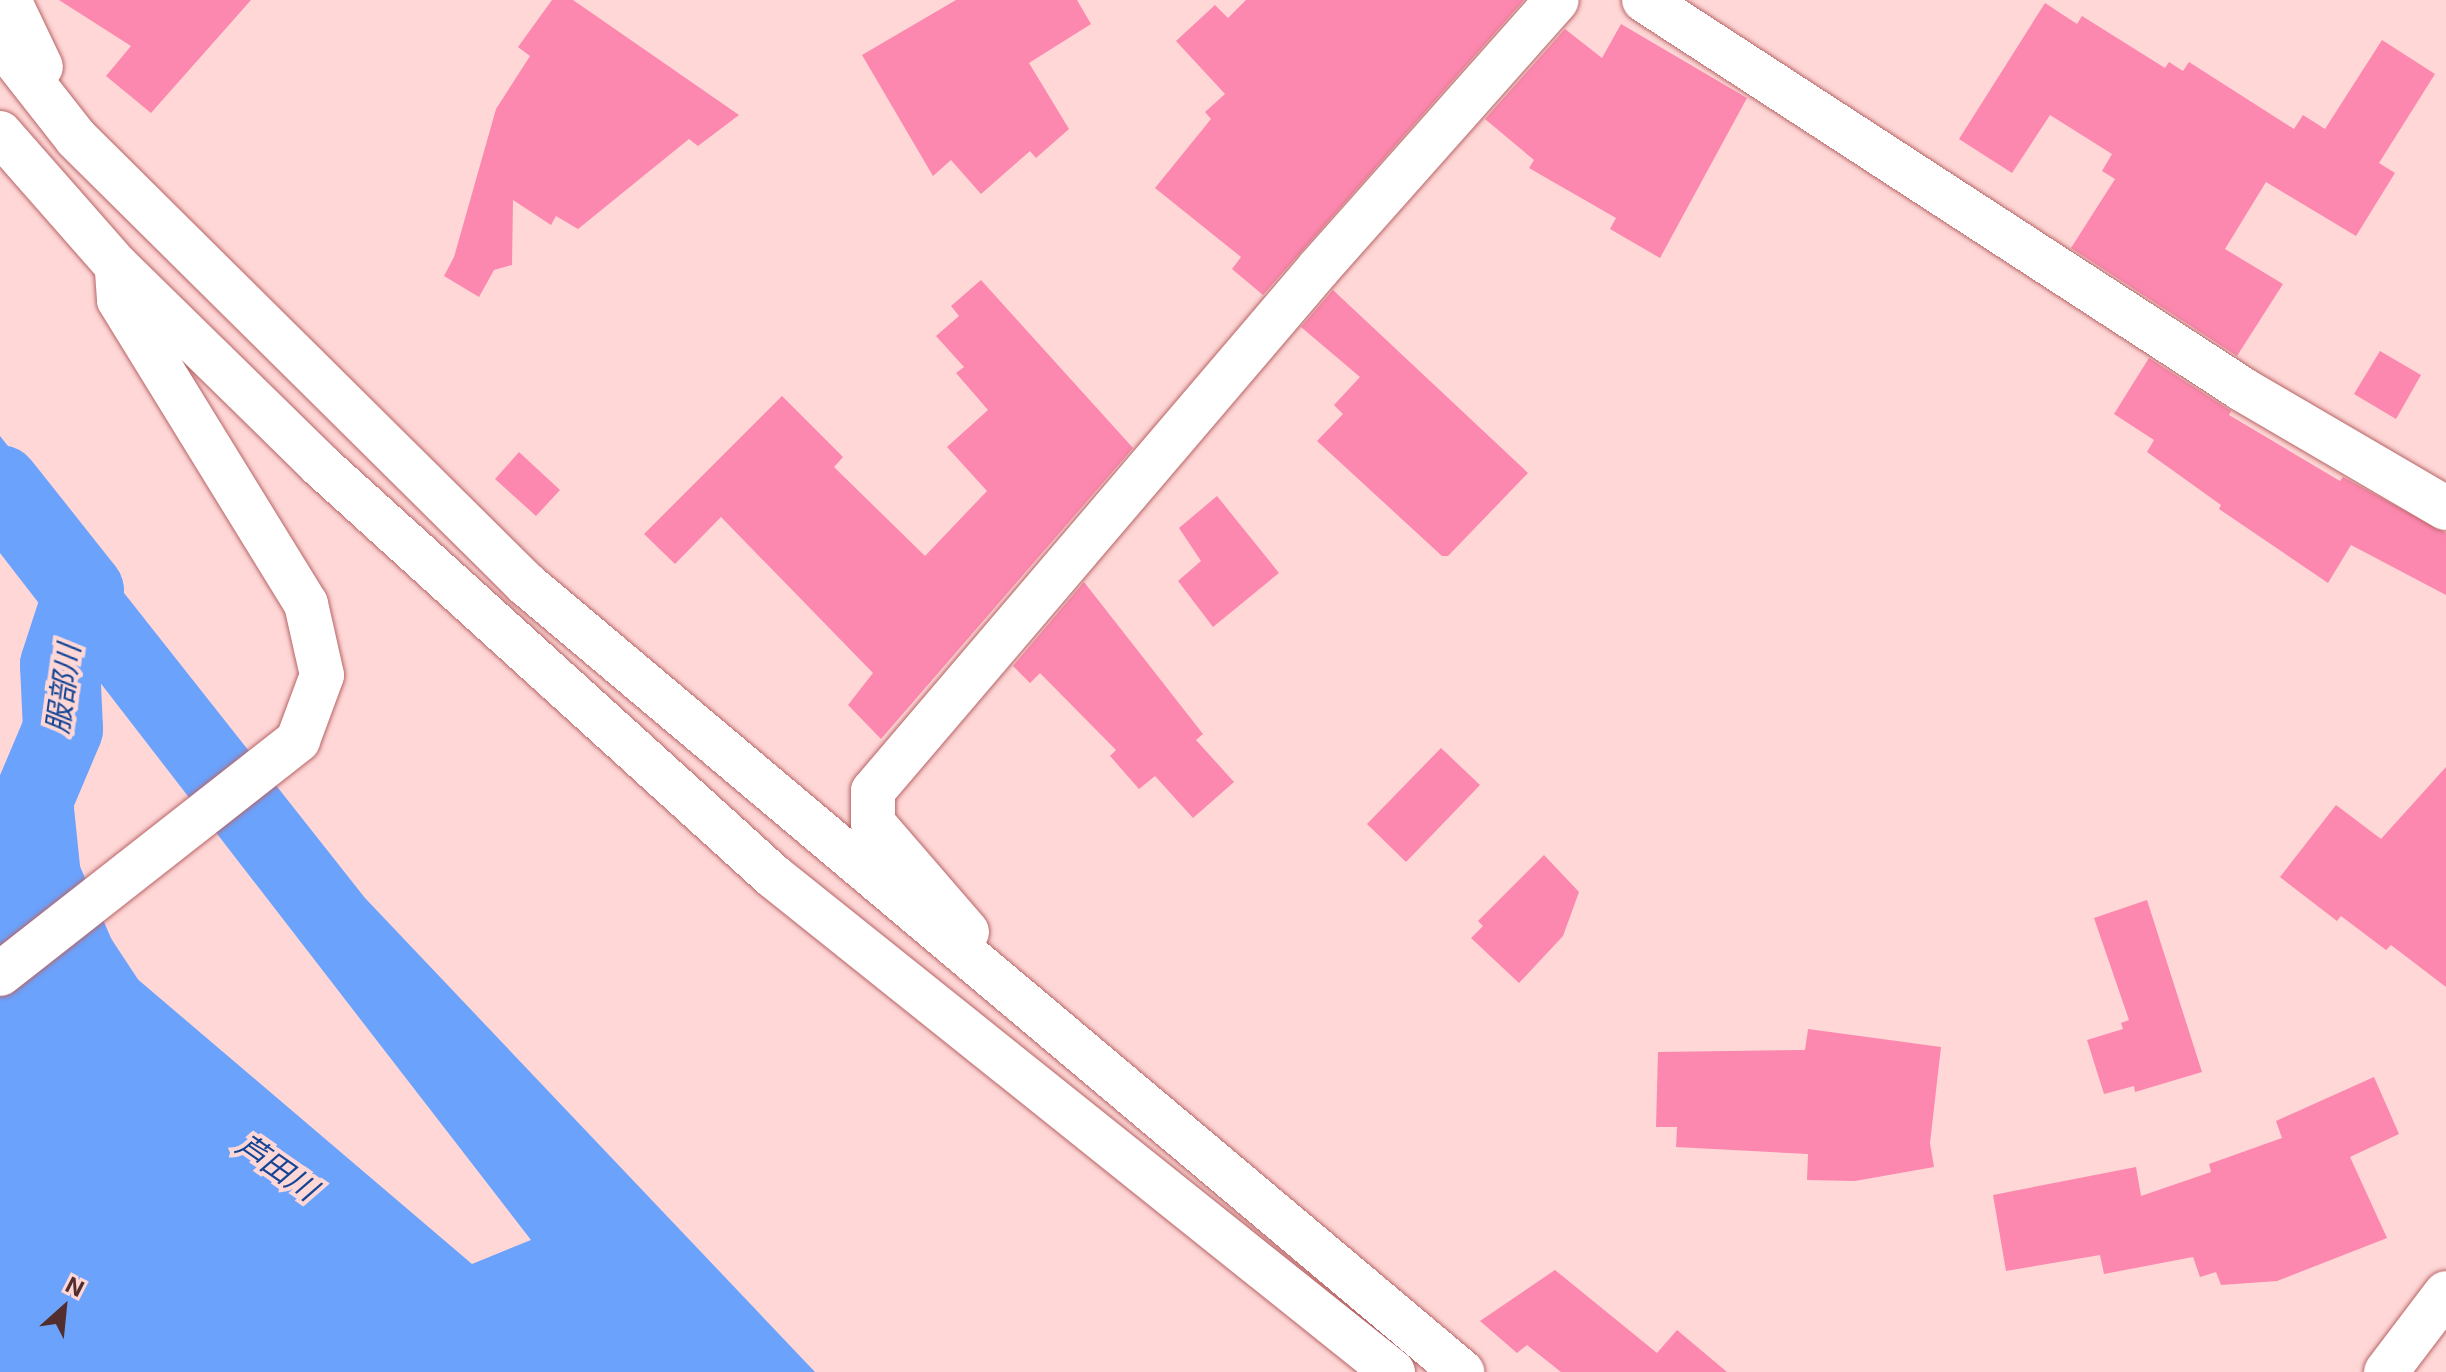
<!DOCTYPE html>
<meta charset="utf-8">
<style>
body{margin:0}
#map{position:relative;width:2446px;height:1372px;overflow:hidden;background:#fed7d6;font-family:Inter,"Noto Sans JP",sans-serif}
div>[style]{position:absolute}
.water>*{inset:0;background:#6ba2fc}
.river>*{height:80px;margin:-40px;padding:0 40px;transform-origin:40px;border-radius:40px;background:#6ba2fc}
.building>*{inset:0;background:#fc88af}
.roads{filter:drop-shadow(0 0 2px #b86466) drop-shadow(0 0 2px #b86466)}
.minor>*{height:44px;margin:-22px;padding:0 22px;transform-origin:22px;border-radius:22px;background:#fff}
.major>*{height:44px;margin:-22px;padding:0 22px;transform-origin:22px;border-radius:22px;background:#fff}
span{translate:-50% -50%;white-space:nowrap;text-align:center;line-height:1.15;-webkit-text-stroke:8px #fed7d6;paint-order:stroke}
.water-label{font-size:30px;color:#154695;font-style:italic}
.north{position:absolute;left:24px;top:1268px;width:80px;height:80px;-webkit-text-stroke:6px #fed7d6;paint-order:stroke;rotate:27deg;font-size:22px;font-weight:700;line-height:32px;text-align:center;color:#532e2e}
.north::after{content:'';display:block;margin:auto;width:28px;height:36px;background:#532e2e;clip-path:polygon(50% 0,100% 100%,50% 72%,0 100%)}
</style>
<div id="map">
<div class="water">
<div style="clip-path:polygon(0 436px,365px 898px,815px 1372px,0 1372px,0 862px,472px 1264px,531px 1240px,0 553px)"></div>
</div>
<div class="river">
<div style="left:0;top:485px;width:135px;rotate:51.6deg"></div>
<div style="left:84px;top:591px;width:78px;rotate:108deg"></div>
<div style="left:60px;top:665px;width:64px;rotate:87.3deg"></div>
<div style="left:63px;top:729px;width:77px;rotate:112.9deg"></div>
<div style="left:33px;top:800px;width:77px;rotate:84.1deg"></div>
<div style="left:41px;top:877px;width:88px;rotate:66.6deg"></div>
<div style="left:76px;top:958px;width:53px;rotate:56.6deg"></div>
</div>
<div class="building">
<div style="clip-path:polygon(59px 0,251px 0,151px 113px,106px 76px,131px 46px)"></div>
<div style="clip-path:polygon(552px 0,573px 0,739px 115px,698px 146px,689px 139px,578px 229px,556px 216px,551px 225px,513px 200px,512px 265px,494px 270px,479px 297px,444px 276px,454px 257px,496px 109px,530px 56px,518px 47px)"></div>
<div style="clip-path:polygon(956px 0,1077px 0,1091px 24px,1029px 63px,1069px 129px,1036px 158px,1030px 151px,981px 194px,951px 160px,933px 176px,862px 55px)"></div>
<div style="clip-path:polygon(1246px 0,1524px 0,1263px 295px,1232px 269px,1241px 257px,1155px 188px,1211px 119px,1205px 112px,1225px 94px,1176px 41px,1215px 5px,1228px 18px)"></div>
<div style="clip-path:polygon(2045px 3px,2077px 24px,2082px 16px,2165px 68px,2169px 62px,2183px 71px,2189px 62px,2294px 129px,2303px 115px,2325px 129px,2382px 40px,2435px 74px,2379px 163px,2395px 173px,2356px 236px,2266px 182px,2225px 249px,2283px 284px,2237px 356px,2071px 248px,2115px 179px,2102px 171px,2112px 154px,2050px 115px,2012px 173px,1959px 139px)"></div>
<div style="clip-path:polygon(1621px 24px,1747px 98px,1660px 258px,1610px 229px,1616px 218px,1529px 168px,1534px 160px,1485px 119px,1565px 29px,1602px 58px)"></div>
<div style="clip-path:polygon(981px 280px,1133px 448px,881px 739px,848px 705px,873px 673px,721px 517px,675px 564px,644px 534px,782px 396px,843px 457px,834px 467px,925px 556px,987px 491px,947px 447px,988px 410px,956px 373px,964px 367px,936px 336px,959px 316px,951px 306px)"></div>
<div style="clip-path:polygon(1333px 290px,1528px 473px,1448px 556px,1442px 556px,1317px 441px,1343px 414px,1334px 405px,1360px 377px,1301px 327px)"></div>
<div style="clip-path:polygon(2380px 351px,2421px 375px,2396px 419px,2354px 394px)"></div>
<div style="clip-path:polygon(2149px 358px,2231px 411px,2229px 415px,2340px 481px,2343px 477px,2446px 533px,2446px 595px,2351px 545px,2328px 583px,2219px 509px,2221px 505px,2147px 452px,2154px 440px,2114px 414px)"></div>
<div style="clip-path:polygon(519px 452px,560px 490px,536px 516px,495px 479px)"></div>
<div style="clip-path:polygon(1217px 496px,1279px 573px,1213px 627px,1178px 581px,1201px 561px,1179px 528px)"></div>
<div style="clip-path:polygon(1084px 582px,1203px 734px,1196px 740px,1234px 782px,1193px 818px,1155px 776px,1139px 789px,1110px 756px,1116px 750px,1040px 673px,1030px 683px,1013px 666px)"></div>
<div style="clip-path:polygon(1441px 748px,1480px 785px,1406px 862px,1367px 824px)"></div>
<div style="clip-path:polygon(2446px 767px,2446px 987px,2391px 945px,2386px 950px,2341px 916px,2337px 921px,2280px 877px,2336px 805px,2381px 839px)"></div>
<div style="clip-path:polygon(1544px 855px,1579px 892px,1563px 936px,1519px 983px,1471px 938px,1483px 926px,1478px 921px)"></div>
<div style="clip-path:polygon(2147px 900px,2202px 1072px,2135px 1092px,2134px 1086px,2104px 1094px,2087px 1040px,2123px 1029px,2121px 1023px,2129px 1020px,2094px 918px)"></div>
<div style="clip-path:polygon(1808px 1029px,1941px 1047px,1930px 1143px,1934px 1167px,1855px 1181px,1807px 1180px,1808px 1154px,1676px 1147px,1677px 1127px,1656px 1127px,1658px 1052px,1805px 1050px)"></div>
<div style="clip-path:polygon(2374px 1077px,2399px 1134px,2350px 1157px,2387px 1238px,2277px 1281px,2221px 1285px,2216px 1272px,2200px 1277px,2193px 1257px,2104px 1274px,2100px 1255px,2006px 1271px,1993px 1195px,2136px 1167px,2141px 1196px,2211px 1172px,2209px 1164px,2282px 1138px,2276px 1121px)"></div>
<div style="clip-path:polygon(1555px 1270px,1657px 1353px,1677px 1330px,1727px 1372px,1561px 1372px,1527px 1345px,1517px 1353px,1480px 1321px)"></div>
</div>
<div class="roads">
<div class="minor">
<div style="left:9px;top:0;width:74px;rotate:64.5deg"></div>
<div style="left:1644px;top:0;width:713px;rotate:33.04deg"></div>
<div style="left:2242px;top:389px;width:236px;rotate:30.3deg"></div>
<div style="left:0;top:41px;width:123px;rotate:51.9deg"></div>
<div style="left:76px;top:138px;width:634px;rotate:44.74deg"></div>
<div style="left:526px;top:584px;width:1224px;rotate:40.09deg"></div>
<div style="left:0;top:133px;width:177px;rotate:48.7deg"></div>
<div style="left:117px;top:266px;width:284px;rotate:44.4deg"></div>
<div style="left:320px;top:465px;width:612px;rotate:42.22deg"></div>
<div style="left:773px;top:876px;width:794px;rotate:38.66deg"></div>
<div style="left:967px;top:932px;width:144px;rotate:-130.8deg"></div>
<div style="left:873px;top:823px;width:32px;rotate:-90deg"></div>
<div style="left:873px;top:791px;width:687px;rotate:-49.54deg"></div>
<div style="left:1319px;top:268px;width:358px;rotate:-48.4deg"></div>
<div style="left:0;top:974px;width:379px;rotate:-38.1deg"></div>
<div style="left:298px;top:740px;width:69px;rotate:-69.7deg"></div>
<div style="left:322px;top:675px;width:73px;rotate:-102.7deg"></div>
<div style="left:306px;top:604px;width:357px;rotate:-121.6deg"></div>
<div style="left:119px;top:300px;width:27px;rotate:-94deg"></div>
</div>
<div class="major">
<div style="left:2386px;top:1372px;width:99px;rotate:-52.8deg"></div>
</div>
</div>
<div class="water-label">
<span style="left:63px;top:689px;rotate:-82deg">服部川</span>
<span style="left:277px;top:1167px;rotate:35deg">芦田川</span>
</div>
<div class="north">N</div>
</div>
